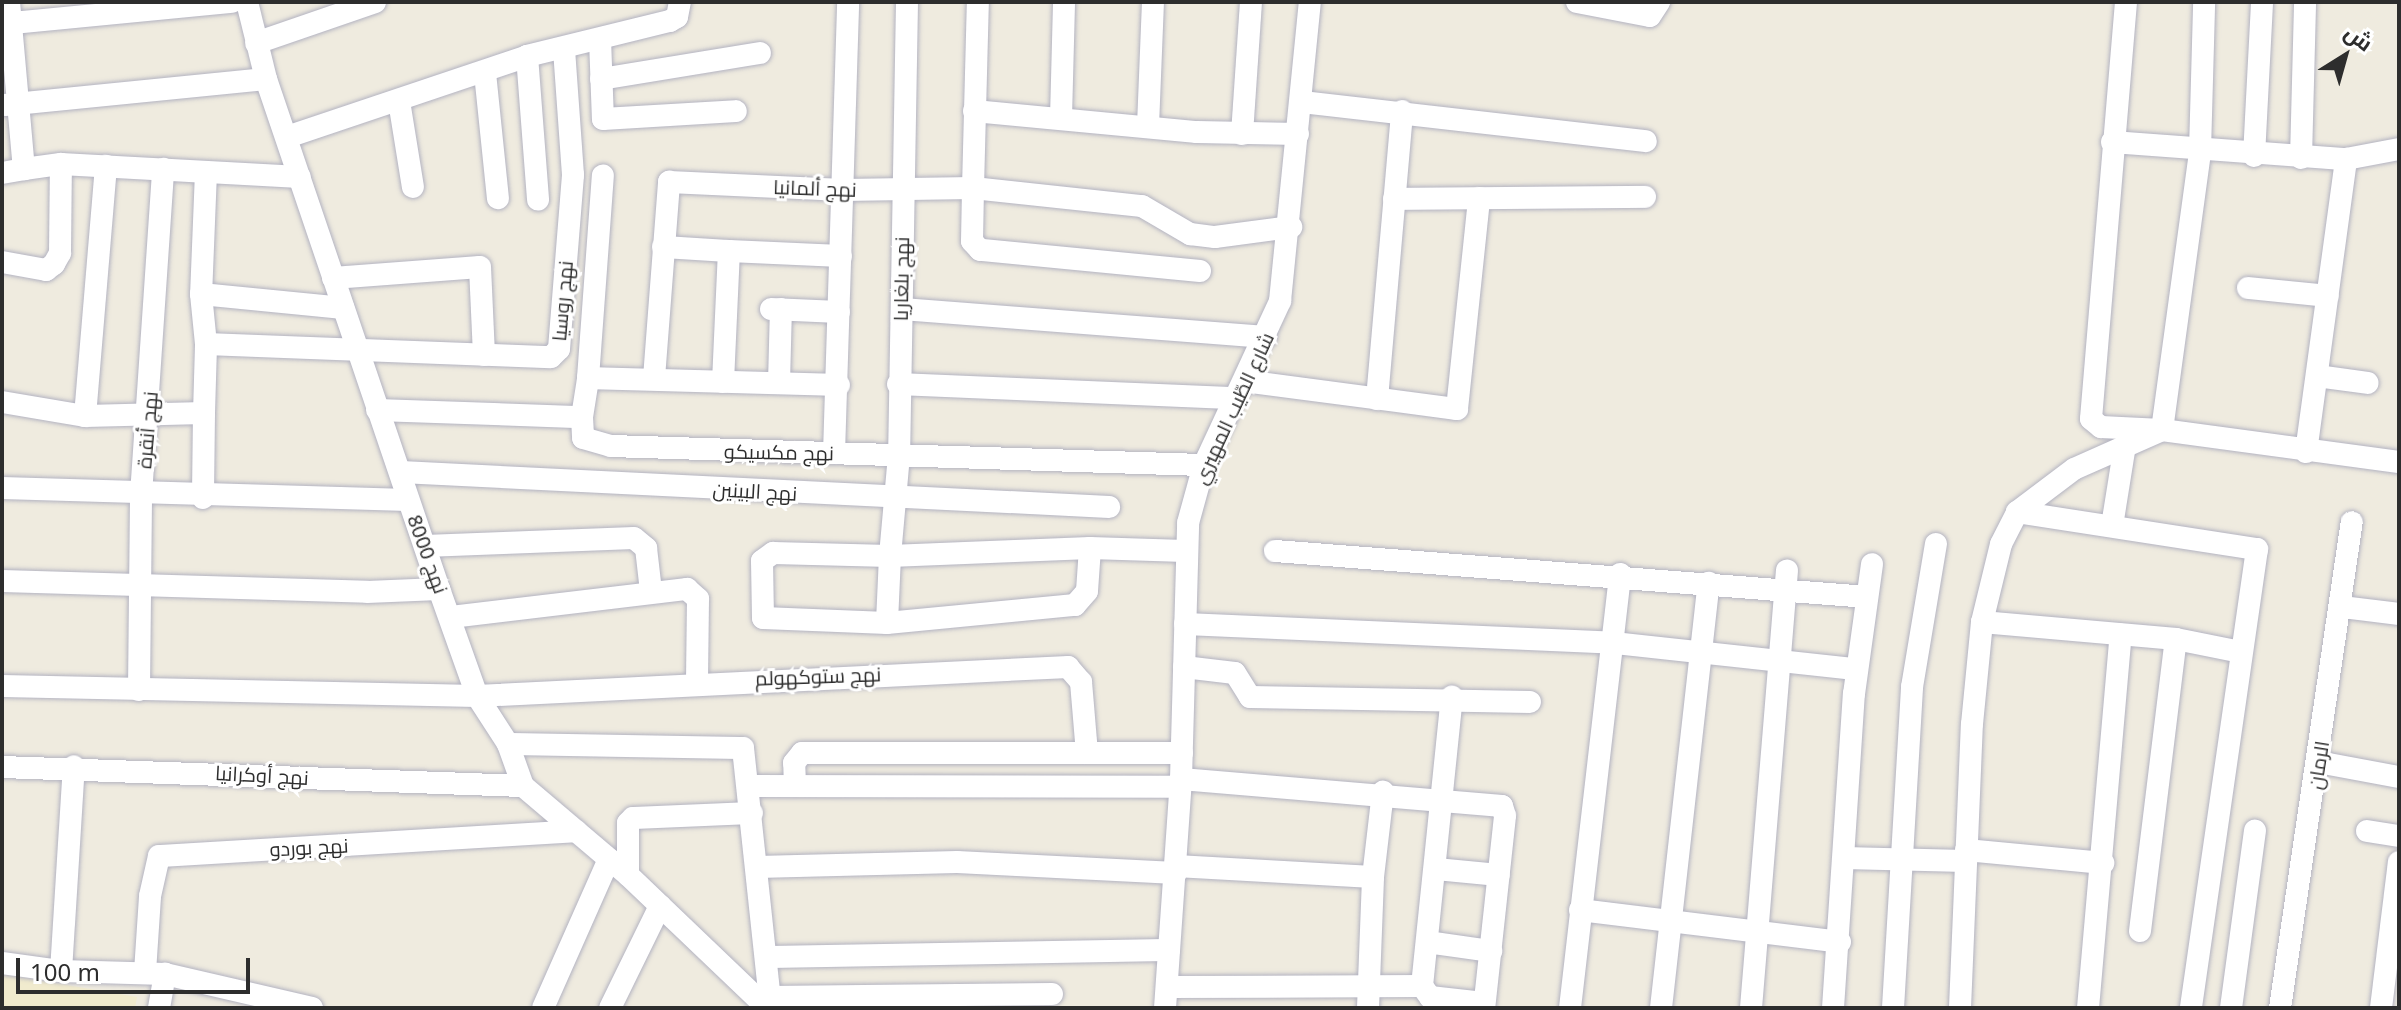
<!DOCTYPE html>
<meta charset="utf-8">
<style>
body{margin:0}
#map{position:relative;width:2401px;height:1010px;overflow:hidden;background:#efebdf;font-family:"Noto Sans",Cairo,sans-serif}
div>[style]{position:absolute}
.education>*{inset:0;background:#f1ebce}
.roads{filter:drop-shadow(0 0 2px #b3b3c1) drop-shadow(0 0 2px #b3b3c1)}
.minor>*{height:22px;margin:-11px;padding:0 11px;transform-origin:11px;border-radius:11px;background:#fff}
span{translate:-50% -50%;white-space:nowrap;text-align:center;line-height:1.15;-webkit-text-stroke:6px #fff;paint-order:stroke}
.street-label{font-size:20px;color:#2d2d2d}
.frame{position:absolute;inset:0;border:4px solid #2d2d2d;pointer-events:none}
.north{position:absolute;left:2305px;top:16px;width:80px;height:80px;-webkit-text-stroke:6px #fff;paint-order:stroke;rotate:37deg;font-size:22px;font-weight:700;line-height:32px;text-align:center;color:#2d2d2d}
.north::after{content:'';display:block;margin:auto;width:28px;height:36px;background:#2d2d2d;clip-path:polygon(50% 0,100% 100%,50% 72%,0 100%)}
.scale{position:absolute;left:16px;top:958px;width:234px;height:36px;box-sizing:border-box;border:4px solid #2d2d2d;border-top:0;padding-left:10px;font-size:24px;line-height:28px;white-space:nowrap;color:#2d2d2d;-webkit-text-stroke:6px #fff;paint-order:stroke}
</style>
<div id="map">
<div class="education">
<div style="clip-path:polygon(2px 974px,137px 997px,135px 1008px,2px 1008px)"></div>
</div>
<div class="roads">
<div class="minor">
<div style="left:9px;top:2px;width:168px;rotate:84.9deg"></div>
<div style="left:24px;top:169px;width:37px;rotate:-8deg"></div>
<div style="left:61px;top:164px;width:239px;rotate:3.1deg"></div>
<div style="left:247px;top:2px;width:79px;rotate:76.1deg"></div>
<div style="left:266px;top:79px;width:539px;rotate:71.26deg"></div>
<div style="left:439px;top:589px;width:114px;rotate:70.4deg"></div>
<div style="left:477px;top:696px;width:57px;rotate:57.1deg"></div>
<div style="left:508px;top:744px;width:45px;rotate:70.3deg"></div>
<div style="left:523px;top:786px;width:138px;rotate:40.3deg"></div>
<div style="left:628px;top:875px;width:192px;rotate:43.7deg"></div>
<div style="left:907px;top:2px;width:453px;rotate:91deg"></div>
<div style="left:899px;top:455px;width:101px;rotate:95.1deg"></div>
<div style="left:890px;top:556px;width:67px;rotate:92.6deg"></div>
<div style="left:887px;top:623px;width:124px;rotate:-177.7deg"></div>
<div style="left:763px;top:618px;width:57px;rotate:-91deg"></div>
<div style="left:762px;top:561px;width:14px;rotate:-36deg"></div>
<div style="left:773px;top:553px;width:117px;rotate:1.5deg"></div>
<div style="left:890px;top:556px;width:200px;rotate:-2.3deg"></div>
<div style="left:1090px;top:548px;width:95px;rotate:1.8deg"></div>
<div style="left:1577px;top:2px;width:74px;rotate:10.9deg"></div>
<div style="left:1650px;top:16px;width:17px;rotate:-57deg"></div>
<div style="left:2126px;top:2px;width:418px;rotate:94.8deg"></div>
<div style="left:2091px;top:419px;width:13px;rotate:39deg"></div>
<div style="left:2101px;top:427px;width:61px;rotate:2.8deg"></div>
<div style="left:2162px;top:430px;width:239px;rotate:7.7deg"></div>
<div style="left:2px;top:24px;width:231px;rotate:-5.5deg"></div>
<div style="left:600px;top:39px;width:80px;rotate:87.9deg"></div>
<div style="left:603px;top:119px;width:133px;rotate:-3.4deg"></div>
<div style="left:256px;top:43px;width:126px;rotate:-19deg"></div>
<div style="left:527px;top:56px;width:144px;rotate:85.6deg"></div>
<div style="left:485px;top:73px;width:126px;rotate:84.1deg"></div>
<div style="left:601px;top:79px;width:161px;rotate:-9.3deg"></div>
<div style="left:399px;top:101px;width:87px;rotate:80.8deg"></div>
<div style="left:1302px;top:102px;width:346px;rotate:6.5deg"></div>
<div style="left:5px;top:105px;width:262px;rotate:-5.7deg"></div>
<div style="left:974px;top:111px;width:224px;rotate:5.4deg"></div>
<div style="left:1197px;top:132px;width:101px;rotate:1.1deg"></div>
<div style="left:1061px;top:118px;width:116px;rotate:-88.5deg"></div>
<div style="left:1148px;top:126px;width:124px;rotate:-87.7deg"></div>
<div style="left:1242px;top:134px;width:132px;rotate:-86.1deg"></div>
<div style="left:287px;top:137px;width:253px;rotate:-18.6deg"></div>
<div style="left:527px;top:56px;width:147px;rotate:-13.8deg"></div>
<div style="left:670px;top:21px;width:8px;rotate:-30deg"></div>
<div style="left:677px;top:17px;width:15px;rotate:-79deg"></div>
<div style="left:2112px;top:142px;width:235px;rotate:4.2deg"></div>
<div style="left:2346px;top:159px;width:54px;rotate:-10.7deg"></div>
<div style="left:2254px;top:156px;width:154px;rotate:-87deg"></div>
<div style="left:2301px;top:158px;width:156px;rotate:-88.5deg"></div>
<div style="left:206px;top:172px;width:122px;rotate:92.3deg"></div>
<div style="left:201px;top:294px;width:50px;rotate:84.3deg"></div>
<div style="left:206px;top:344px;width:345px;rotate:2.2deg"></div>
<div style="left:551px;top:357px;width:11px;rotate:-45deg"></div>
<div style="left:559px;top:349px;width:175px;rotate:-85.4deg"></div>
<div style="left:573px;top:175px;width:127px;rotate:-94.1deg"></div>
<div style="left:2px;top:173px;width:22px;rotate:-10deg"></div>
<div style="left:1394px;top:199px;width:251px;rotate:-0.5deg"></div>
<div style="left:663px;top:247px;width:66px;rotate:3.5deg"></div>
<div style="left:2px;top:262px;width:45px;rotate:10.3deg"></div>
<div style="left:46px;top:270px;width:10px;rotate:-37deg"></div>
<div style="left:54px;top:264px;width:13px;rotate:-61deg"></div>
<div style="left:60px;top:253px;width:89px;rotate:-89.4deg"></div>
<div style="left:1200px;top:271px;width:221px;rotate:-174.5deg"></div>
<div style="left:980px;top:250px;width:12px;rotate:-132deg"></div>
<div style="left:972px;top:241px;width:53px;rotate:-88.9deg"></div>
<div style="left:973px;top:188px;width:170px;rotate:6.1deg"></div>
<div style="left:1142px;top:206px;width:56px;rotate:30.3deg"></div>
<div style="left:1190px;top:234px;width:25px;rotate:7deg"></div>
<div style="left:1215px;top:237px;width:77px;rotate:-7.5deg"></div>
<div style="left:333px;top:278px;width:147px;rotate:-4.3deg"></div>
<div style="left:480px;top:267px;width:88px;rotate:87.4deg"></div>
<div style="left:2248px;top:288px;width:80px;rotate:5.7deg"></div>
<div style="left:201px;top:294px;width:143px;rotate:5.6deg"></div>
<div style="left:771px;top:309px;width:68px;rotate:2.5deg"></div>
<div style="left:902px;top:309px;width:365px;rotate:4.4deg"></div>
<div style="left:2317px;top:376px;width:51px;rotate:7.8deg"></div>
<div style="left:588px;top:378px;width:203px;rotate:-85.8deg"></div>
<div style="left:654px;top:378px;width:197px;rotate:-85.6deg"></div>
<div style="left:669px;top:182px;width:174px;rotate:2.6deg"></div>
<div style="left:843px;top:190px;width:130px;rotate:-0.9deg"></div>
<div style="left:973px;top:188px;width:186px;rotate:-88.5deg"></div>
<div style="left:1244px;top:381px;width:215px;rotate:7.5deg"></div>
<div style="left:1457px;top:409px;width:212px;rotate:-84deg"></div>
<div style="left:723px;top:382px;width:131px;rotate:-87.4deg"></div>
<div style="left:729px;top:251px;width:112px;rotate:2.6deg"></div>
<div style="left:779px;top:383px;width:74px;rotate:-88.5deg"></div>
<div style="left:898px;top:384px;width:338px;rotate:2.4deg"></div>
<div style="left:1377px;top:399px;width:289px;rotate:-85deg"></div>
<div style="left:2px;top:402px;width:84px;rotate:9.6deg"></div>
<div style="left:85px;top:416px;width:119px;rotate:-1.4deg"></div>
<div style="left:204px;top:413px;width:85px;rotate:90.7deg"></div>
<div style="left:377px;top:410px;width:205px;rotate:2deg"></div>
<div style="left:582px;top:417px;width:21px;rotate:87deg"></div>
<div style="left:583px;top:438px;width:29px;rotate:16deg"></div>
<div style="left:611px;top:446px;width:593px;rotate:1.84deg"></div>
<div style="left:204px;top:413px;width:69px;rotate:-88.3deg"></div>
<div style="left:85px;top:416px;width:251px;rotate:-85.2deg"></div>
<div style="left:582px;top:417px;width:39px;rotate:-81deg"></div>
<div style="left:588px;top:378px;width:251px;rotate:1.6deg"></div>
<div style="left:2306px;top:452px;width:296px;rotate:-82.2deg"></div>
<div style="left:834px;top:453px;width:451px;rotate:-88.2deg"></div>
<div style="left:401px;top:472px;width:709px;rotate:2.83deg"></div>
<div style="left:2px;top:488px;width:406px;rotate:1.7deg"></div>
<div style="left:2017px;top:512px;width:243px;rotate:8.8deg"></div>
<div style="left:2257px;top:549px;width:464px;rotate:98.2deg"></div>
<div style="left:2112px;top:526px;width:82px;rotate:-80.9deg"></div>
<div style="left:425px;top:546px;width:209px;rotate:-2.2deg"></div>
<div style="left:634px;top:538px;width:16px;rotate:40deg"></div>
<div style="left:646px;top:548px;width:43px;rotate:83.4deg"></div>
<div style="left:1275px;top:551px;width:594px;rotate:4.44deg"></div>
<div style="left:2px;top:581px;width:365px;rotate:1.7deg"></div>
<div style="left:367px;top:592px;width:72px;rotate:-2.4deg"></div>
<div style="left:2342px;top:607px;width:57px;rotate:7deg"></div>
<div style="left:451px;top:617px;width:238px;rotate:-6.8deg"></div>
<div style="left:687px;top:589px;width:15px;rotate:42deg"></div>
<div style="left:698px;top:599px;width:82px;rotate:90.7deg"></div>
<div style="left:1982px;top:622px;width:195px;rotate:5deg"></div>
<div style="left:2176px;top:639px;width:66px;rotate:11.3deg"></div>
<div style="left:887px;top:623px;width:189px;rotate:-5.5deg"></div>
<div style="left:1075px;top:605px;width:18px;rotate:-49deg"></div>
<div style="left:1087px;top:591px;width:43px;rotate:-86deg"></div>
<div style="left:1185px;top:624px;width:430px;rotate:2.5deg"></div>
<div style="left:1615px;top:643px;width:242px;rotate:6.2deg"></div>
<div style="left:1184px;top:667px;width:51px;rotate:6.7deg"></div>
<div style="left:1235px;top:673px;width:28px;rotate:58deg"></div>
<div style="left:1250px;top:697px;width:280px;rotate:1deg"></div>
<div style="left:2px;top:686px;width:475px;rotate:1.2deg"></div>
<div style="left:477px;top:696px;width:592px;rotate:-2.81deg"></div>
<div style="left:1068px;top:667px;width:20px;rotate:49deg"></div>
<div style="left:1081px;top:682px;width:71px;rotate:85.2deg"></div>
<div style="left:139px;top:690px;width:195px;rotate:-89.4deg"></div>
<div style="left:141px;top:495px;width:327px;rotate:-86.1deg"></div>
<div style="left:508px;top:744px;width:235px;rotate:1deg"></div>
<div style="left:743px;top:748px;width:262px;rotate:83.9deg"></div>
<div style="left:2318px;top:762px;width:82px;rotate:10.5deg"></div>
<div style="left:2px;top:767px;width:521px;rotate:2.09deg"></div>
<div style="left:1181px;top:779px;width:322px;rotate:4.8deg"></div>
<div style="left:1502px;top:806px;width:10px;rotate:73deg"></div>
<div style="left:1505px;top:816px;width:193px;rotate:96.2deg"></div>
<div style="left:750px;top:786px;width:431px;rotate:0.1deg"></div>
<div style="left:795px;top:786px;width:23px;rotate:-92deg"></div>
<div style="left:794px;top:763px;width:13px;rotate:-51deg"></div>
<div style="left:802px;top:753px;width:380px"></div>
<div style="left:2367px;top:831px;width:32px;rotate:9deg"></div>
<div style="left:1966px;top:850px;width:138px;rotate:5.4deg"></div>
<div style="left:1844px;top:858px;width:121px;rotate:1.4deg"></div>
<div style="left:1176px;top:866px;width:197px;rotate:3.2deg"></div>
<div style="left:757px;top:867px;width:200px;rotate:-1.4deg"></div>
<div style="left:957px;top:862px;width:219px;rotate:2.9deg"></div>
<div style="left:1436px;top:869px;width:63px;rotate:5.4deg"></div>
<div style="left:628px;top:875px;width:52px;rotate:-90deg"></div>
<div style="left:628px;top:823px;width:7px;rotate:-45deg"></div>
<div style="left:633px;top:818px;width:119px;rotate:-2.4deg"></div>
<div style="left:1580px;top:910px;width:262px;rotate:7deg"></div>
<div style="left:2140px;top:931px;width:294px;rotate:-83deg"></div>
<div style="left:1427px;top:942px;width:65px;rotate:8deg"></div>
<div style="left:767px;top:957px;width:402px;rotate:-1deg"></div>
<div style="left:2px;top:963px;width:60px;rotate:7.7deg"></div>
<div style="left:61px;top:971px;width:104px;rotate:1.7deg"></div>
<div style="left:165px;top:974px;width:151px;rotate:13deg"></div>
<div style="left:61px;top:971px;width:205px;rotate:-86.4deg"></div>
<div style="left:145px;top:972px;width:76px;rotate:-86.2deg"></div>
<div style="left:150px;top:896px;width:41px;rotate:-77.3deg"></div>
<div style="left:159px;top:856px;width:418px;rotate:-3.4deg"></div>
<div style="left:1422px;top:986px;width:14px;rotate:54deg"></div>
<div style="left:1430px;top:997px;width:54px;rotate:6.3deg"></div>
<div style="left:1167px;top:987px;width:255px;rotate:-0.2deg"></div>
<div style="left:1422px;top:986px;width:291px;rotate:-84.1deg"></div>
<div style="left:769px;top:997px;width:283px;rotate:-0.6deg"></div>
<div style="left:159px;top:1008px;width:35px;rotate:-80deg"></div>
<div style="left:543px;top:1008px;width:163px;rotate:-66.1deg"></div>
<div style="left:610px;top:1008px;width:114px;rotate:-63.9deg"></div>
<div style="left:1165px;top:1008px;width:230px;rotate:-86deg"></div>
<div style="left:1181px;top:779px;width:256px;rotate:-88.4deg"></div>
<div style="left:1188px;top:523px;width:60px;rotate:-74.6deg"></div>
<div style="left:1204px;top:465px;width:181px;rotate:-65.1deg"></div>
<div style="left:1280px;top:301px;width:301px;rotate:-84.3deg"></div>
<div style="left:1368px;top:1008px;width:131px;rotate:-87.8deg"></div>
<div style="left:1373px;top:877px;width:86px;rotate:-83.3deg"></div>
<div style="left:1570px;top:1008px;width:437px;rotate:-83.4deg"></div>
<div style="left:1661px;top:1008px;width:428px;rotate:-83.6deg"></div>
<div style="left:1751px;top:1008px;width:439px;rotate:-85.3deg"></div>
<div style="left:1833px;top:1008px;width:315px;rotate:-86.2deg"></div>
<div style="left:1854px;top:694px;width:131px;rotate:-82.1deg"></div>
<div style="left:1893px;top:1008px;width:322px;rotate:-86.6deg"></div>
<div style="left:1912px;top:687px;width:145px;rotate:-80.5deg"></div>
<div style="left:1960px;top:1008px;width:284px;rotate:-87.6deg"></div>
<div style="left:1972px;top:724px;width:102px;rotate:-84.4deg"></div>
<div style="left:1982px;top:622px;width:80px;rotate:-76.3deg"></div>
<div style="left:2001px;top:544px;width:36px;rotate:-63deg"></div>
<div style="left:2017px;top:512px;width:71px;rotate:-37deg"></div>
<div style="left:2074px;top:469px;width:96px;rotate:-23.9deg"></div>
<div style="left:2162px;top:430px;width:282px;rotate:-82.2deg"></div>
<div style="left:2200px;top:151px;width:147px;rotate:-88.4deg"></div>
<div style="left:2088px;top:1008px;width:375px;rotate:-85deg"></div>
<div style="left:2231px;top:1008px;width:179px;rotate:-82.3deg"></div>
<div style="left:2280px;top:1008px;width:491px;rotate:-81.6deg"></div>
<div style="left:2381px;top:1008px;width:147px;rotate:-83deg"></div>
</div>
</div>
<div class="street-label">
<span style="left:815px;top:188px;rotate:2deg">نهج ألمانيا</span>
<span style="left:901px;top:279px;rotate:-89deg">نهج بلغاريا</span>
<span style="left:562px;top:301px;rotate:-85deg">نهج روسيا</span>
<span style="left:1233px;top:408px;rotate:-65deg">شارع الطّيب المهيري</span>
<span style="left:147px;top:430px;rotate:-85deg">نهج أنقرة</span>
<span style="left:779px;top:452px;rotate:1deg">نهج مكسيكو</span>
<span style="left:755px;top:491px;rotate:3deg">نهج البينين</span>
<span style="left:428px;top:554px;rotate:70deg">نهج 8000</span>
<span style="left:818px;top:676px;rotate:-2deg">نهج ستوكهولم</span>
<span style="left:2318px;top:765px;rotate:-81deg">الرمان</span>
<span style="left:262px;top:775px;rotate:3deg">نهج أوكرانيا</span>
<span style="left:309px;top:847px;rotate:-3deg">نهج بوردو</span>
</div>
<div class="frame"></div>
<div class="north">ش</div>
<div class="scale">100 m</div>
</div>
